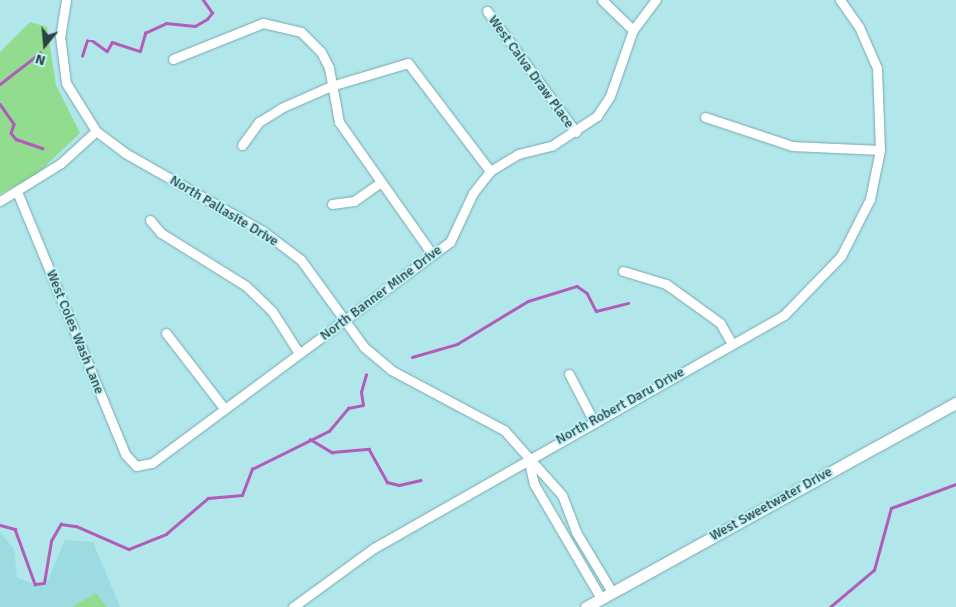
<!DOCTYPE html>
<style>
body{margin:0}
#map{position:relative;width:956px;height:607px;overflow:hidden;background:#b1e6eb;font-family:Signika,sans-serif}
div>[style]{position:absolute}
.built>*{inset:0;background:#9bdbe1}
.green>*{inset:0;background:#91dc8f}
.stream>*{height:2.5px;margin:-1.25px;padding:0 1.25px;transform-origin:1.25px;border-radius:1.25px;background:#b15cba}
.roads{filter:drop-shadow(0 0 1px #75a8ad) drop-shadow(0 0 1px #75a8ad)}
.minor>*{height:9px;margin:-4.5px;padding:0 4.5px;transform-origin:4.5px;border-radius:4.5px;background:#fff}
.tertiary>*{height:11px;margin:-5.5px;padding:0 5.5px;transform-origin:5.5px;border-radius:5.5px;background:#fff}
span{translate:-50% -50%;white-space:nowrap;text-align:center;line-height:1.15;-webkit-text-stroke:4px #bdf3f8;paint-order:stroke}
.street-label{font-size:14px;color:#2c4143}
.north{position:absolute;left:20px;top:20px;width:50px;height:50px;-webkit-text-stroke:4px #bdf3f8;paint-order:stroke;rotate:197deg;font-size:14px;font-weight:700;line-height:20px;text-align:center;color:#2c4143}
.north::after{content:'';display:block;margin:auto;width:18px;height:22px;background:#2c4143;clip-path:polygon(50% 0,100% 100%,50% 72%,0 100%)}
</style>
<div id="map">
<div class="built">
<div style="clip-path:polygon(0 532px,14px 549px,17px 578px,45px 587px,65px 540px,93px 542px,120px 607px,0 607px)"></div>
</div>
<div class="green">
<div style="clip-path:polygon(30px 22px,47px 27px,56px 85px,80px 133px,36px 175px,0 194px,0 52px)"></div>
<div style="clip-path:polygon(96px 593px,107px 607px,72px 607px)"></div>
</div>
<div class="stream">
<div style="left:82px;top:56px;width:16px;rotate:-72deg"></div>
<div style="left:87px;top:41px;width:6px"></div>
<div style="left:93px;top:41px;width:17px;rotate:36deg"></div>
<div style="left:107px;top:51px;width:10px;rotate:-61deg"></div>
<div style="left:112px;top:42px;width:29px;rotate:18deg"></div>
<div style="left:140px;top:51px;width:19px;rotate:-74deg"></div>
<div style="left:145px;top:33px;width:23px;rotate:-25deg"></div>
<div style="left:166px;top:23px;width:29px;rotate:6deg"></div>
<div style="left:195px;top:26px;width:14px;rotate:-30deg"></div>
<div style="left:207px;top:19px;width:8px;rotate:-50deg"></div>
<div style="left:212px;top:13px;width:16px;rotate:-125deg"></div>
<div style="left:0;top:84px;width:51px;rotate:-37.8deg"></div>
<div style="left:0;top:104px;width:24px;rotate:55deg"></div>
<div style="left:14px;top:124px;width:9px;rotate:108deg"></div>
<div style="left:11px;top:133px;width:8px;rotate:50deg"></div>
<div style="left:16px;top:139px;width:28px;rotate:19deg"></div>
<div style="left:412px;top:357px;width:47px;rotate:-16.1deg"></div>
<div style="left:457px;top:344px;width:83px;rotate:-31.2deg"></div>
<div style="left:528px;top:301px;width:51px;rotate:-17deg"></div>
<div style="left:577px;top:286px;width:12px;rotate:35deg"></div>
<div style="left:587px;top:293px;width:20px;rotate:63deg"></div>
<div style="left:596px;top:311px;width:33px;rotate:-14deg"></div>
<div style="left:310px;top:439px;width:26px;rotate:31deg"></div>
<div style="left:332px;top:452px;width:37px;rotate:-5deg"></div>
<div style="left:369px;top:449px;width:38px;rotate:61deg"></div>
<div style="left:387px;top:482px;width:12px;rotate:14deg"></div>
<div style="left:399px;top:485px;width:22px;rotate:-13deg"></div>
<div style="left:0;top:525px;width:16px;rotate:15deg"></div>
<div style="left:15px;top:529px;width:59px;rotate:70deg"></div>
<div style="left:35px;top:584px;width:9px;rotate:-6deg"></div>
<div style="left:44px;top:583px;width:43px;rotate:-80.5deg"></div>
<div style="left:51px;top:541px;width:20px;rotate:-60deg"></div>
<div style="left:61px;top:524px;width:15px;rotate:8deg"></div>
<div style="left:76px;top:526px;width:58px;rotate:23.5deg"></div>
<div style="left:129px;top:549px;width:40px;rotate:-22deg"></div>
<div style="left:166px;top:534px;width:55px;rotate:-40.6deg"></div>
<div style="left:208px;top:498px;width:34px;rotate:-5deg"></div>
<div style="left:242px;top:495px;width:28px;rotate:-69deg"></div>
<div style="left:252px;top:469px;width:86px;rotate:-26.3deg"></div>
<div style="left:329px;top:431px;width:30px;rotate:-50deg"></div>
<div style="left:348px;top:408px;width:15px;rotate:-11deg"></div>
<div style="left:363px;top:405px;width:13px;rotate:-99deg"></div>
<div style="left:361px;top:392px;width:18px;rotate:-74deg"></div>
<div style="left:830px;top:607px;width:57px;rotate:-40.1deg"></div>
<div style="left:874px;top:570px;width:64px;rotate:-74.7deg"></div>
<div style="left:891px;top:508px;width:69px;rotate:-20.3deg"></div>
</div>
<div class="roads">
<div class="minor">
<div style="left:66px;top:0;width:36px;rotate:99deg"></div>
<div style="left:60px;top:36px;width:47px;rotate:82.7deg"></div>
<div style="left:66px;top:83px;width:57px;rotate:58deg"></div>
<div style="left:96px;top:131px;width:36px;rotate:37deg"></div>
<div style="left:125px;top:153px;width:159px;rotate:29.5deg"></div>
<div style="left:263px;top:231px;width:48px;rotate:37.3deg"></div>
<div style="left:301px;top:260px;width:107px;rotate:54.1deg"></div>
<div style="left:364px;top:347px;width:35px;rotate:40deg"></div>
<div style="left:391px;top:370px;width:128px;rotate:28deg"></div>
<div style="left:504px;top:430px;width:87px;rotate:48.3deg"></div>
<div style="left:562px;top:495px;width:40px;rotate:69deg"></div>
<div style="left:576px;top:532px;width:70px;rotate:59deg"></div>
<div style="left:602px;top:0;width:43px;rotate:44.1deg"></div>
<div style="left:487px;top:11px;width:150px;rotate:53.7deg"></div>
<div style="left:173px;top:59px;width:97px;rotate:-21.8deg"></div>
<div style="left:263px;top:23px;width:39px;rotate:13deg"></div>
<div style="left:301px;top:32px;width:28px;rotate:45deg"></div>
<div style="left:321px;top:52px;width:18px;rotate:63deg"></div>
<div style="left:329px;top:68px;width:55px;rotate:79.5deg"></div>
<div style="left:339px;top:122px;width:161px;rotate:54.8deg"></div>
<div style="left:705px;top:117px;width:92px;rotate:18.4deg"></div>
<div style="left:792px;top:146px;width:88px;rotate:2.6deg"></div>
<div style="left:242px;top:145px;width:29px;rotate:-54deg"></div>
<div style="left:259px;top:122px;width:26px;rotate:-32deg"></div>
<div style="left:281px;top:108px;width:55px;rotate:-23.7deg"></div>
<div style="left:331px;top:86px;width:80px;rotate:-16.6deg"></div>
<div style="left:408px;top:63px;width:136px;rotate:52.8deg"></div>
<div style="left:18px;top:194px;width:281px;rotate:67.6deg"></div>
<div style="left:125px;top:454px;width:16px;rotate:47deg"></div>
<div style="left:0;top:201px;width:72px;rotate:-31.9deg"></div>
<div style="left:61px;top:163px;width:47px;rotate:-42.4deg"></div>
<div style="left:332px;top:204px;width:22px;rotate:-8deg"></div>
<div style="left:354px;top:201px;width:32px;rotate:-35deg"></div>
<div style="left:150px;top:220px;width:17px;rotate:50deg"></div>
<div style="left:161px;top:233px;width:100px;rotate:31.9deg"></div>
<div style="left:246px;top:286px;width:36px;rotate:44deg"></div>
<div style="left:272px;top:311px;width:50px;rotate:57.3deg"></div>
<div style="left:623px;top:271px;width:45px;rotate:16.8deg"></div>
<div style="left:666px;top:284px;width:67px;rotate:35.8deg"></div>
<div style="left:720px;top:323px;width:24px;rotate:60deg"></div>
<div style="left:166px;top:333px;width:95px;rotate:52.3deg"></div>
<div style="left:569px;top:374px;width:52px;rotate:62.4deg"></div>
<div style="left:528px;top:458px;width:27px;rotate:77deg"></div>
<div style="left:534px;top:484px;width:132px;rotate:59.6deg"></div>
<div style="left:136px;top:466px;width:16px;rotate:-11deg"></div>
<div style="left:152px;top:463px;width:371px;rotate:-36.6deg"></div>
<div style="left:450px;top:242px;width:54px;rotate:-64.9deg"></div>
<div style="left:473px;top:193px;width:28px;rotate:-52deg"></div>
<div style="left:490px;top:171px;width:33px;rotate:-31deg"></div>
<div style="left:518px;top:154px;width:36px;rotate:-14deg"></div>
<div style="left:553px;top:145px;width:53px;rotate:-33.4deg"></div>
<div style="left:597px;top:116px;width:24px;rotate:-57deg"></div>
<div style="left:610px;top:96px;width:70px;rotate:-70.8deg"></div>
<div style="left:633px;top:30px;width:38px;rotate:-53deg"></div>
<div style="left:293px;top:607px;width:100px;rotate:-36.1deg"></div>
<div style="left:374px;top:548px;width:472px;rotate:-29.6deg"></div>
<div style="left:784px;top:315px;width:82px;rotate:-46deg"></div>
<div style="left:841px;top:256px;width:64px;rotate:-63deg"></div>
<div style="left:870px;top:199px;width:50px;rotate:-78.5deg"></div>
<div style="left:880px;top:150px;width:82px;rotate:-92.1deg"></div>
<div style="left:877px;top:68px;width:45px;rotate:-113.7deg"></div>
<div style="left:859px;top:27px;width:33px;rotate:-125deg"></div>
</div>
<div class="tertiary">
<div style="left:586px;top:607px;width:423px;rotate:-28.9deg"></div>
</div>
</div>
<div class="street-label">
<span style="left:531px;top:72px;rotate:54deg">West Calva Draw Place</span>
<span style="left:224px;top:211px;rotate:31deg">North Pallasite Drive</span>
<span style="left:381px;top:293px;rotate:-37deg">North Banner Mine Drive</span>
<span style="left:75px;top:332px;rotate:68deg">West Coles Wash Lane</span>
<span style="left:620px;top:406px;rotate:-29deg">North Robert Daru Drive</span>
<span style="left:771px;top:504px;rotate:-29deg">West Sweetwater Drive</span>
</div>
<div class="north">N</div>
</div>
